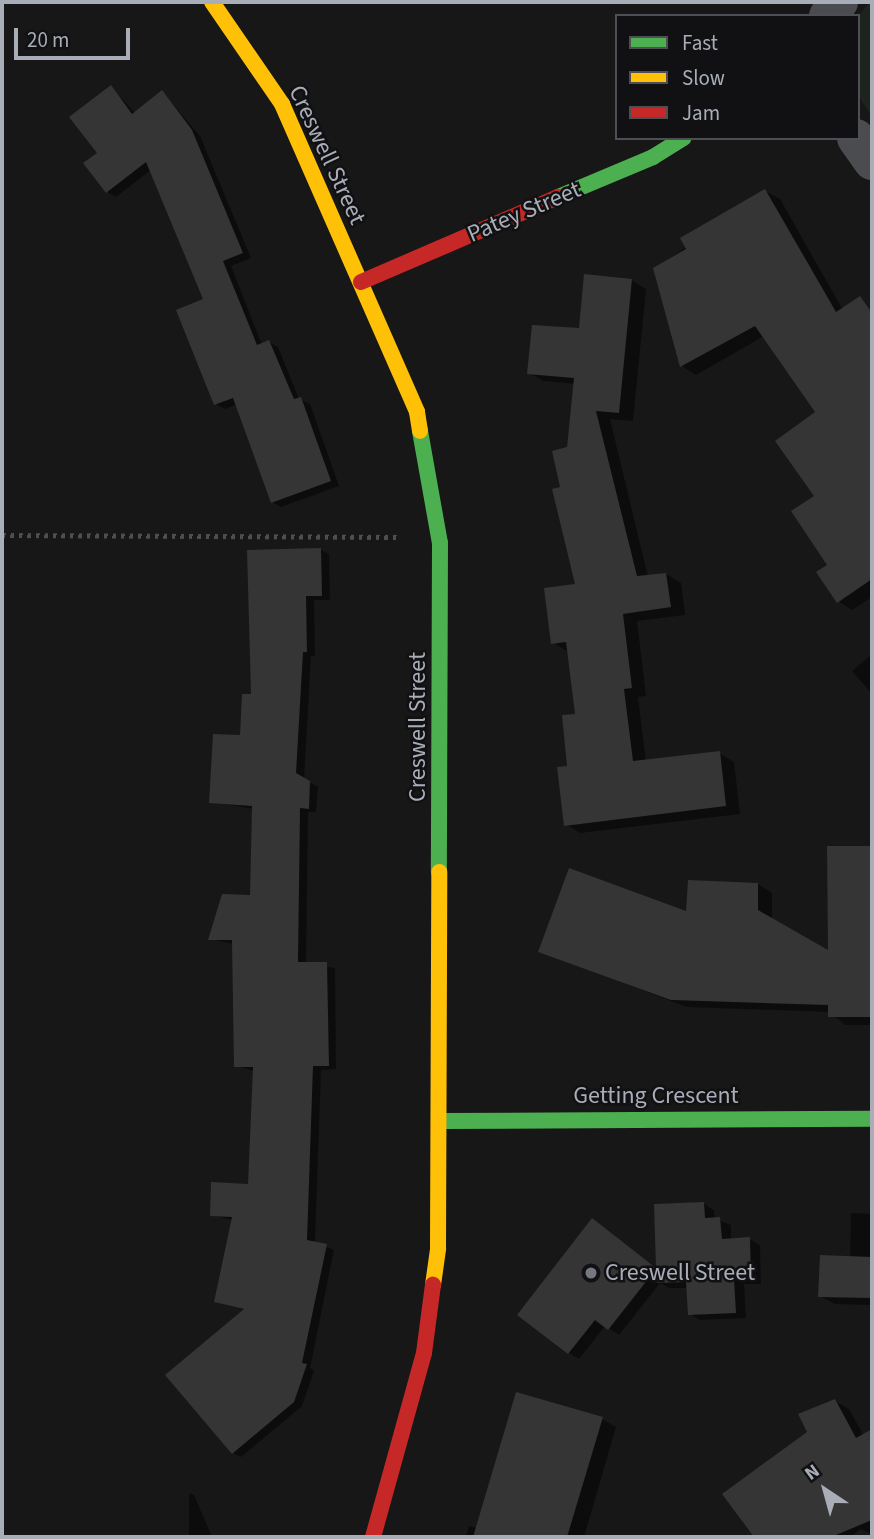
<!DOCTYPE html>
<style>
body{margin:0}
#map{position:relative;width:874px;height:1539px;overflow:hidden;background:#171717;font-family:"Source Sans 3",sans-serif}
div>[style]{position:absolute}
.green>*{inset:0;background:#1d241e}
.shadow>*{inset:0;background:#0007}
.building>*{inset:0;background:#353536}
.path>*{height:4.5px;margin-top:-2.25px;transform-origin:0;background:repeating-linear-gradient(90deg,#4d4e52 0 3.5px,transparent 0 8.5px)}
.street>*{height:38px;margin:-19px;padding:0 19px;transform-origin:19px;border-radius:19px;background:#4b4c50}
.fast>*{height:16px;margin:-8px;padding:0 8px;transform-origin:8px;border-radius:8px;background:#4caf50}
.slow>*{height:16px;margin:-8px;padding:0 8px;transform-origin:8px;border-radius:8px;background:#ffc107}
.jam>*{height:16px;margin:-8px;padding:0 8px;transform-origin:8px;border-radius:8px;background:#c62828}
.dots>*{width:19px;height:19px;translate:-50% -50%;box-sizing:border-box;border:4px solid #111113;border-radius:50%}
span{translate:-50% -50%;white-space:nowrap;text-align:center;line-height:1.15;-webkit-text-stroke:5px #111113;paint-order:stroke}
.street-label{font-size:24px;color:#a8adb8}
.poi-label{font-size:24px;color:#a8adb8}
.left{translate:0 -50%;text-align:left}
.frame{position:absolute;inset:0;border:4px solid #a8adb8;pointer-events:none}
.legend{position:absolute;left:615px;top:14px;width:245px;height:126px;box-sizing:border-box;background:#111113;border:2px solid #4d4f55;margin:0;padding:9px 12px;list-style:none;font-size:21px;color:#a8adb8}
.legend li{display:flex;align-items:center;gap:14px;height:35px}
.legend b{width:35px;border:2px solid #4d4f55}
.north{position:absolute;left:790px;top:1455px;width:70px;height:70px;-webkit-text-stroke:5px #111113;paint-order:stroke;rotate:324deg;font-size:19px;font-weight:700;line-height:28px;text-align:center;color:#a8adb8}
.north::after{content:'';display:block;margin:auto;width:24px;height:32px;background:#a8adb8;clip-path:polygon(50% 0,100% 100%,50% 72%,0 100%)}
.scale{position:absolute;left:14px;top:28px;width:116px;height:32px;box-sizing:border-box;border:4px solid #a8adb8;border-top:0;padding-left:9px;font-size:21px;line-height:24px;white-space:nowrap;color:#a8adb8;-webkit-text-stroke:5px #111113;paint-order:stroke}
</style>
<div id="map">
<div class="green">
<div style="clip-path:polygon(870px 2px,872px 2px,872px 117px,858px 95px,858px 16px)"></div>
</div>
<div class="shadow">
<div style="clip-path:polygon(111px 87px,135px 113px,162px 92px,200px 136px,251px 258px,231px 266px,262px 345px,269px 342px,278px 347px,299px 399px,310px 404px,339px 486px,281px 507px,272px 502px,237px 404px,225px 409px,216px 404px,206px 300px,151px 170px,116px 197px,107px 192px,99px 154px)"></div>
<div style="clip-path:polygon(765px 191px,780px 199px,843px 310px,856px 300px,872px 311px,872px 597px,852px 610px,838px 601px,817px 497px,817px 413px,764px 336px,696px 375px,682px 366px,655px 269px)"></div>
<div style="clip-path:polygon(631px 280px,646px 289px,633px 421px,610px 419px,648px 577px,666px 574px,681px 583px,685px 615px,637px 621px,646px 696px,638px 697px,646px 762px,719px 753px,734px 762px,740px 814px,580px 833px,566px 824px,577px 715px,567px 651px,553px 643px,577px 586px,562px 488px,575px 384px,544px 381px,529px 373px)"></div>
<div style="clip-path:polygon(321px 550px,329px 554px,330px 600px,314px 600px,315px 656px,311px 656px,304px 779px,318px 787px,316px 812px,308px 812px,306px 964px,335px 968px,336px 1069px,321px 1070px,315px 1243px,334px 1250px,310px 1368px,314px 1371px,302px 1406px,241px 1457px,233px 1453px,245px 1310px,216px 1302px,233px 1220px,211px 1215px,250px 1186px,254px 1071px,236px 1066px,234px 944px,210px 939px,252px 896px,254px 809px,211px 802px,242px 737px,252px 696px)"></div>
<div style="clip-path:polygon(872px 654px,872px 694px,852px 671px)"></div>
<div style="clip-path:polygon(872px 847px,872px 1025px,845px 1025px,830px 1012px,687px 1007px,540px 951px,688px 913px,758px 884px,772px 893px,772px 920px,830px 953px,829px 848px)"></div>
<div style="clip-path:polygon(704px 1204px,714px 1210px,715px 1219px,731px 1225px,731px 1240px,749px 1239px,760px 1245px,761px 1284px,744px 1284px,746px 1318px,700px 1320px,690px 1314px,688px 1288px,669px 1288px,660px 1283px,619px 1335px,605px 1326px,579px 1359px,569px 1353px,593px 1221px,658px 1269px)"></div>
<div style="clip-path:polygon(851px 1213px,872px 1214px,872px 1305px,835px 1304px,820px 1296px,850px 1258px)"></div>
<div style="clip-path:polygon(835px 1401px,849px 1409px,864px 1436px,872px 1431px,872px 1534px,861px 1529px,850px 1537px,755px 1537px,809px 1432px)"></div>
<div style="clip-path:polygon(602px 1419px,616px 1427px,584px 1537px,466px 1537px,469px 1526px,478px 1528px)"></div>
<div style="clip-path:polygon(189px 1493px,194px 1495px,212px 1537px,189px 1537px)"></div>
</div>
<div class="building">
<div style="clip-path:polygon(111px 85px,132px 114px,162px 90px,192px 130px,243px 253px,223px 261px,257px 345px,269px 340px,294px 399px,301px 397px,331px 481px,271px 503px,233px 398px,214px 405px,176px 310px,203px 299px,146px 162px,106px 193px,83px 163px,97px 153px,69px 117px)"></div>
<div style="clip-path:polygon(765px 189px,836px 312px,860px 296px,872px 313px,872px 579px,837px 603px,816px 572px,827px 565px,791px 511px,814px 496px,775px 441px,815px 412px,755px 326px,680px 367px,653px 268px,686px 249px,680px 238px)"></div>
<div style="clip-path:polygon(584px 274px,632px 279px,619px 413px,596px 411px,637px 576px,666px 573px,671px 607px,623px 614px,632px 688px,624px 689px,633px 761px,720px 751px,726px 806px,564px 826px,557px 767px,567px 766px,562px 715px,575px 714px,566px 642px,551px 644px,544px 588px,575px 584px,552px 489px,560px 487px,552px 451px,567px 447px,574px 378px,527px 374px,532px 325px,579px 328px)"></div>
<div style="clip-path:polygon(321px 548px,322px 596px,306px 596px,307px 652px,303px 652px,296px 773px,310px 781px,309px 809px,300px 808px,298px 962px,327px 962px,329px 1066px,313px 1066px,307px 1240px,327px 1244px,302px 1363px,307px 1364px,294px 1402px,232px 1454px,165px 1375px,244px 1309px,214px 1302px,232px 1217px,210px 1216px,211px 1182px,248px 1184px,253px 1067px,234px 1067px,232px 940px,208px 940px,222px 894px,250px 895px,252px 806px,209px 803px,213px 734px,240px 735px,242px 694px,251px 694px,247px 550px)"></div>
<div style="clip-path:polygon(827px 846px,872px 846px,872px 1017px,828px 1017px,828px 1005px,671px 1000px,538px 952px,569px 868px,686px 911px,688px 880px,758px 883px,758px 910px,828px 950px)"></div>
<div style="clip-path:polygon(704px 1202px,705px 1218px,720px 1217px,722px 1239px,750px 1237px,751px 1279px,734px 1279px,736px 1313px,688px 1315px,686px 1282px,657px 1283px,656px 1269px,608px 1330px,595px 1320px,568px 1354px,517px 1315px,592px 1218px,656px 1268px,654px 1204px)"></div>
<div style="clip-path:polygon(820px 1255px,872px 1257px,872px 1298px,818px 1297px)"></div>
<div style="clip-path:polygon(516px 1392px,603px 1417px,567px 1537px,473px 1537px)"></div>
<div style="clip-path:polygon(835px 1399px,856px 1438px,872px 1429px,872px 1520px,831px 1537px,754px 1537px,722px 1494px,807px 1432px,798px 1414px)"></div>
</div>
<div class="path">
<div style="left:2px;top:535px;width:398px;rotate:0.3deg"></div>
</div>
<div class="street">
<div style="left:828px;top:16px;width:18px;rotate:-52deg"></div>
<div style="left:856px;top:138px;width:28px;rotate:55deg"></div>
</div>
<div class="fast">
<div style="left:558px;top:197px;width:103px;rotate:-22.8deg"></div>
<div style="left:653px;top:157px;width:36px;rotate:-32deg"></div>
<div style="left:420px;top:431px;width:114px;rotate:79.9deg"></div>
<div style="left:440px;top:543px;width:329px;rotate:90.2deg"></div>
<div style="left:441px;top:1121px;width:431px;rotate:-0.3deg"></div>
</div>
<div class="slow">
<div style="left:212px;top:2px;width:124px;rotate:55.5deg"></div>
<div style="left:282px;top:104px;width:336px;rotate:66.3deg"></div>
<div style="left:417px;top:412px;width:19px;rotate:81deg"></div>
<div style="left:433px;top:1285px;width:37px;rotate:-82deg"></div>
<div style="left:438px;top:1248px;width:376px;rotate:-89.8deg"></div>
</div>
<div class="jam">
<div style="left:361px;top:282px;width:215px;rotate:-23.3deg"></div>
<div style="left:373px;top:1537px;width:191px;rotate:-74.5deg"></div>
<div style="left:424px;top:1353px;width:69px;rotate:-82.5deg"></div>
</div>
<div class="dots">
<div style="left:591px;top:1273px;background:#757880"></div>
</div>
<div class="street-label">
<span style="left:327px;top:155px;rotate:65deg">Creswell Street</span>
<span style="left:524px;top:212px;rotate:-23deg">Patey Street</span>
<span style="left:418px;top:727px;rotate:-90deg">Creswell Street</span>
<span style="left:656px;top:1096px">Getting Crescent</span>
</div>
<div class="poi-label">
<span class="left" style="left:605px;top:1273px">Creswell Street</span>
</div>
<div class="frame"></div>
<ul class="legend">
<li><b style="height:9px;background:#4caf50"></b>Fast</li>
<li><b style="height:9px;background:#ffc107"></b>Slow</li>
<li><b style="height:9px;background:#c62828"></b>Jam</li>
</ul>
<div class="north">N</div>
<div class="scale">20 m</div>
</div>
